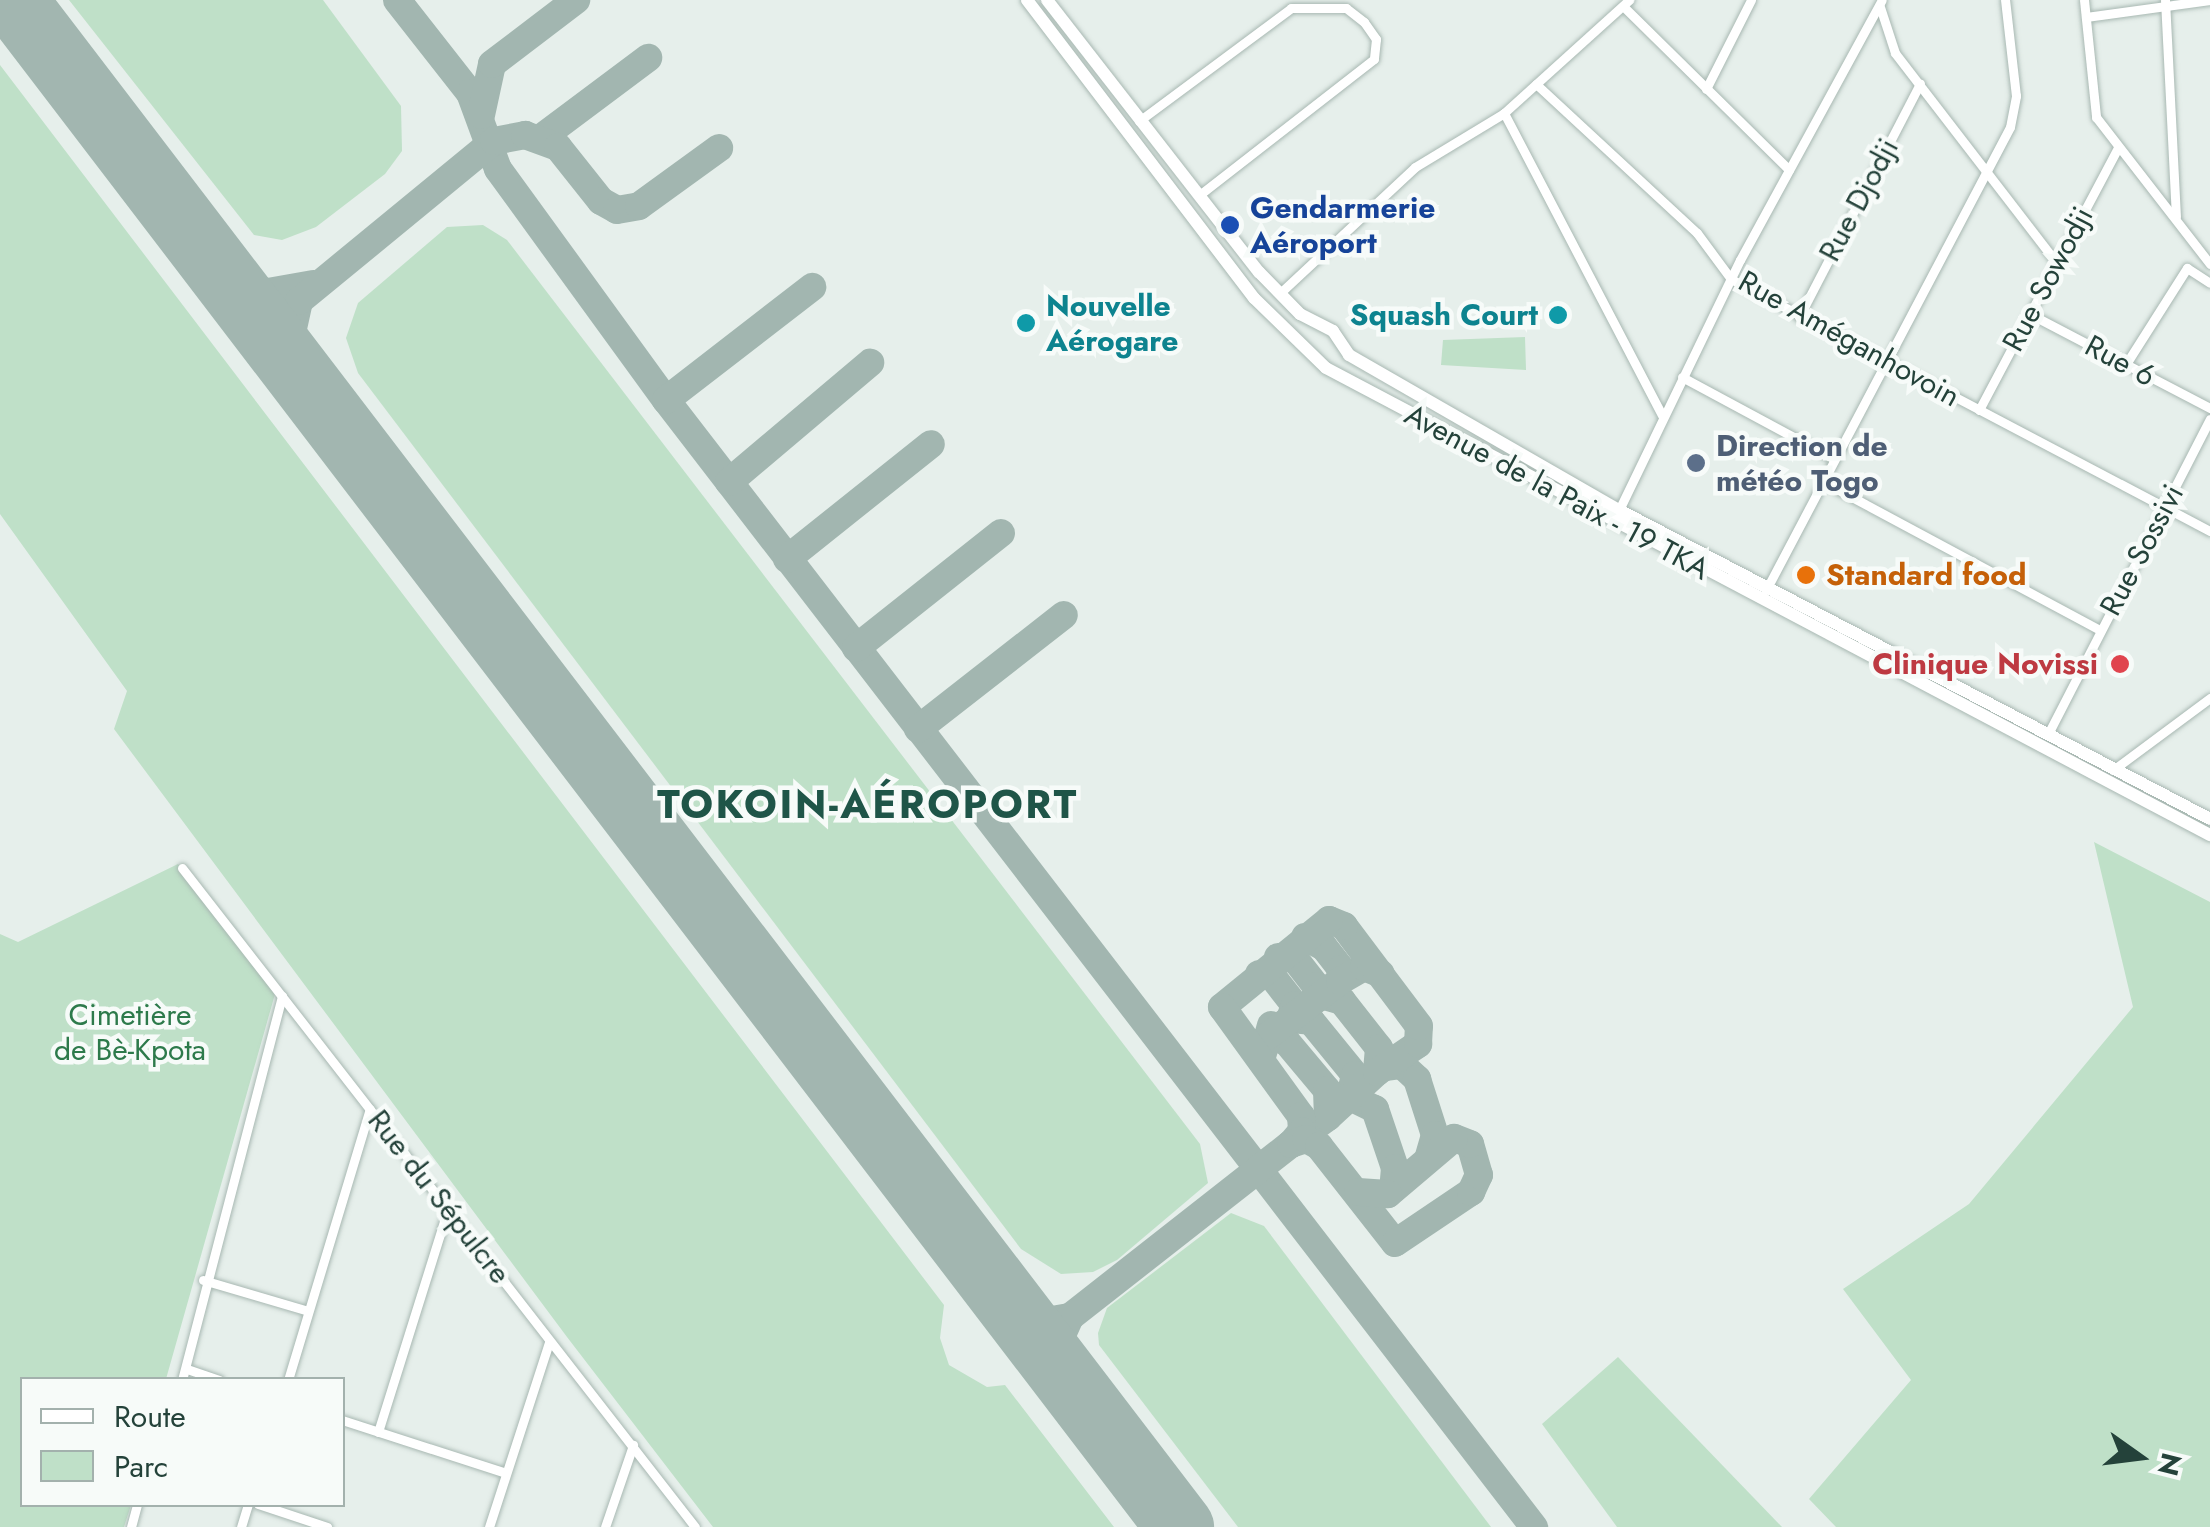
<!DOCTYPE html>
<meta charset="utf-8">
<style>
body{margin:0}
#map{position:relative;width:2210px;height:1527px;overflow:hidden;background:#e6efeb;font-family:Jost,sans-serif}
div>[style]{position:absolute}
.green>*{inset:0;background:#bfe0c8}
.taxiway>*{height:28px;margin:-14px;padding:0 14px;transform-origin:14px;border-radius:14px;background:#a2b6b0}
.runway>*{height:68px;margin:-34px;padding:0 34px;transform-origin:34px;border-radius:34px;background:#a2b6b0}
.roads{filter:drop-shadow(0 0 2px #a8b8b2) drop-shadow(0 0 2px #a8b8b2)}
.street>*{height:9px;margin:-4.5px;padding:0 4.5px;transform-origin:4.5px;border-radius:4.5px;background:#fff}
.secondary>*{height:12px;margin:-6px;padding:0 6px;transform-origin:6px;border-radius:6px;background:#fff}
.dots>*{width:28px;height:28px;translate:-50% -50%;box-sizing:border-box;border:5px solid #f7fbf9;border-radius:50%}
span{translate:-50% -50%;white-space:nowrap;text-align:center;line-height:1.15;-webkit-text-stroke:9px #f7fbf9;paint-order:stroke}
.street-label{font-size:30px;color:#24423a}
.transit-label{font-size:30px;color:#164399;font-weight:700}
.left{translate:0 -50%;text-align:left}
.culture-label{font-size:30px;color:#0d838f;font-weight:700}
.right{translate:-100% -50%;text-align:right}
.service-label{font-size:30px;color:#4e5e75;font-weight:700}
.food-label{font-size:30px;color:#c56008;font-weight:700}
.health-label{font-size:30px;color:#be3a42;font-weight:700}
.park-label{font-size:30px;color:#2d7a4b}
.district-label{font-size:40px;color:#1f5548;font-weight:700;letter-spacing:2.5px}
.legend{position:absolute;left:20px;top:1377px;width:325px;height:130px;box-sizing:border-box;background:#f7fbf9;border:2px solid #a3b1ad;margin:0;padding:12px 18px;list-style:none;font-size:30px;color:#24423a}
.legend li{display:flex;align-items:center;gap:20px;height:50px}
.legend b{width:50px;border:2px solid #a3b1ad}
.north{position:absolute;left:2090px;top:1407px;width:100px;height:100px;-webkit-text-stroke:8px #f7fbf9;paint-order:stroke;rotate:104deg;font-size:28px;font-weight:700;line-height:40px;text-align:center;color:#24423a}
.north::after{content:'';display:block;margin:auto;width:35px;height:45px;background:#24423a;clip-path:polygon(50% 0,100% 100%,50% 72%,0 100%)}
</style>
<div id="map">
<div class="green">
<div style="clip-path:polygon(69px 0,323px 0,401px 106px,402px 151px,385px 174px,316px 227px,282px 240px,254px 235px)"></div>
<div style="clip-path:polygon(0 65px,944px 1305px,940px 1338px,949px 1365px,987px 1387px,1005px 1385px,1114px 1527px,713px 1527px,567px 1337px,114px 729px,127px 691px,0 514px)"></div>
<div style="clip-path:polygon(483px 225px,507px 240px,1200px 1144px,1208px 1183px,1117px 1260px,1093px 1272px,1061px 1274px,1021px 1249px,358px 373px,346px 338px,358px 303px,447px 227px)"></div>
<div style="clip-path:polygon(1525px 337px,1526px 370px,1441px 365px,1443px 340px)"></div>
<div style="clip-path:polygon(2094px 842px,2210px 902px,2210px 1527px,1836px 1527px,1809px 1499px,1911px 1380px,1843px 1289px,1969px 1204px,2133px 1007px)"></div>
<div style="clip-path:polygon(178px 864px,275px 994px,166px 1379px,22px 1380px,22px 1504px,131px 1505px,124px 1527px,0 1527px,0 934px,18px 942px)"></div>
<div style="clip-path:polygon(1231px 1213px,1264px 1226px,1491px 1527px,1238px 1527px,1099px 1345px,1098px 1333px,1107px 1308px)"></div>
<div style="clip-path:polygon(1618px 1357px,1782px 1527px,1617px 1527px,1542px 1424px)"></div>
</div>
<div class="taxiway">
<div style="left:397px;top:0;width:118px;rotate:51.9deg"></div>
<div style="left:470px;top:93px;width:81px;rotate:69.8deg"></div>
<div style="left:498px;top:169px;width:286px;rotate:54deg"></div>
<div style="left:666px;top:400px;width:1423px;rotate:52.4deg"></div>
<div style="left:481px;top:115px;width:52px;rotate:-77.8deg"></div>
<div style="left:492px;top:64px;width:106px;rotate:-37.3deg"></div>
<div style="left:541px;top:138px;width:134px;rotate:-36.8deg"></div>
<div style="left:216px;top:264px;width:33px;rotate:40deg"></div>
<div style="left:241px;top:285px;width:28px;rotate:15deg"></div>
<div style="left:268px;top:292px;width:46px;rotate:-10.1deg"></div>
<div style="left:304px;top:381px;width:41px;rotate:-109.7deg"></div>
<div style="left:290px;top:342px;width:42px;rotate:-77.6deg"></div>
<div style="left:299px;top:301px;width:252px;rotate:-39.4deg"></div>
<div style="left:494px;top:141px;width:32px;rotate:-11deg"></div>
<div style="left:525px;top:135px;width:35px;rotate:20deg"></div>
<div style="left:558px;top:147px;width:69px;rotate:51.5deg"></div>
<div style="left:601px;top:201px;width:18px;rotate:29deg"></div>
<div style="left:617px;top:210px;width:22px;rotate:-10deg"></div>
<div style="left:639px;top:206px;width:99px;rotate:-35.9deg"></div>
<div style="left:666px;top:400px;width:185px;rotate:-37.7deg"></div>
<div style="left:729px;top:482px;width:185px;rotate:-40.2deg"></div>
<div style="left:787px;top:559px;width:184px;rotate:-38.6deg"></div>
<div style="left:856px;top:648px;width:185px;rotate:-38.4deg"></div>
<div style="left:918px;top:729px;width:185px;rotate:-38deg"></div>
<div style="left:1305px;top:937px;width:21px;rotate:28deg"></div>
<div style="left:1324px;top:947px;width:28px;rotate:52deg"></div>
<div style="left:1341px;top:969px;width:12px;rotate:95deg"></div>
<div style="left:1278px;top:957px;width:17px;rotate:7deg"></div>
<div style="left:1295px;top:959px;width:34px;rotate:52deg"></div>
<div style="left:1316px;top:986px;width:13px;rotate:90deg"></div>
<div style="left:1259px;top:974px;width:13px;rotate:9deg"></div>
<div style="left:1272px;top:976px;width:37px;rotate:52deg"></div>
<div style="left:1295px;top:1005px;width:15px;rotate:110deg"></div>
<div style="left:1321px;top:995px;width:22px;rotate:16deg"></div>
<div style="left:1342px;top:1001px;width:60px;rotate:51.8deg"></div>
<div style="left:1379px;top:1048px;width:24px;rotate:95deg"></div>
<div style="left:1290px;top:1019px;width:21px;rotate:5deg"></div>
<div style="left:1311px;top:1021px;width:70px;rotate:50.8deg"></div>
<div style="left:1355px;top:1075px;width:23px;rotate:103deg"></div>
<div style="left:1350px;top:1097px;width:28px;rotate:26deg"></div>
<div style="left:1375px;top:1109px;width:62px;rotate:71.3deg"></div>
<div style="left:1395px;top:1168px;width:21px;rotate:95deg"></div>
<div style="left:1271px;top:1025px;width:11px;rotate:105deg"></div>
<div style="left:1268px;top:1036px;width:19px;rotate:16deg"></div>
<div style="left:1286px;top:1041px;width:64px;rotate:50.1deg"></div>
<div style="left:1327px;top:1090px;width:27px;rotate:88deg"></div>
<div style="left:1261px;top:1060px;width:25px;rotate:-74deg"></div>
<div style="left:1268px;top:1036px;width:91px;rotate:-37.4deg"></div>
<div style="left:1340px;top:981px;width:28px;rotate:-30deg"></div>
<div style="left:1364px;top:967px;width:18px;rotate:22deg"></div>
<div style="left:1385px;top:1067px;width:17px;rotate:-7deg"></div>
<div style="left:1402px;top:1065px;width:21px;rotate:43deg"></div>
<div style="left:1417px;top:1079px;width:59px;rotate:72.2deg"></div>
<div style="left:1435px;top:1135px;width:22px;rotate:106deg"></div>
<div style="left:1010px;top:1308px;width:29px;rotate:31deg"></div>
<div style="left:1035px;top:1323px;width:36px;rotate:-10deg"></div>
<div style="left:1070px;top:1317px;width:37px;rotate:114deg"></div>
<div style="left:1055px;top:1351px;width:19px;rotate:78deg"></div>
<div style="left:1070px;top:1317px;width:281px;rotate:-38.1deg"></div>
<div style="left:1291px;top:1144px;width:46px;rotate:-36.1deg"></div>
<div style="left:1328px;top:1117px;width:67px;rotate:-42.6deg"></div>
<div style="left:1377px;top:1072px;width:50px;rotate:-34.3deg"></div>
<div style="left:1418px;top:1044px;width:18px;rotate:-87deg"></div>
<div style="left:1419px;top:1026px;width:125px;rotate:-126.9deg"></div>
<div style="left:1344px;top:926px;width:16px;rotate:-158deg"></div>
<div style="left:1329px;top:920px;width:138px;rotate:140.9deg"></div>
<div style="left:1222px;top:1007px;width:135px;rotate:54.1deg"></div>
<div style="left:1301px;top:1116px;width:15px;rotate:86deg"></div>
<div style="left:1302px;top:1131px;width:17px;rotate:130deg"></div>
<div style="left:1291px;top:1144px;width:16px;rotate:-18deg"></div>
<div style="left:1306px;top:1139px;width:15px;rotate:28deg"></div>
<div style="left:1319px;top:1146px;width:123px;rotate:51.9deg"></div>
<div style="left:1395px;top:1243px;width:92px;rotate:-33.9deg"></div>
<div style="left:1471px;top:1192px;width:19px;rotate:-65deg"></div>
<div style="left:1479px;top:1175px;width:32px;rotate:-106deg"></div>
<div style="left:1470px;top:1144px;width:17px;rotate:-159deg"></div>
<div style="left:1454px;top:1138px;width:87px;rotate:139.7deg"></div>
<div style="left:1388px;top:1194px;width:30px;rotate:-176deg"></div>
</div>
<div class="runway">
<div style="left:13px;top:0;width:1922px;rotate:52.61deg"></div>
</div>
<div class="roads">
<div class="street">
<div style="left:2084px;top:0;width:118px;rotate:84.1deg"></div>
<div style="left:2096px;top:117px;width:186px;rotate:52.2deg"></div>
<div style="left:2165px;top:0;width:217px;rotate:87.1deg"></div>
<div style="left:1880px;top:7px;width:48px;rotate:71.9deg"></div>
<div style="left:1895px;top:53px;width:265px;rotate:52.4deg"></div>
<div style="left:1626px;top:9px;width:229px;rotate:44.6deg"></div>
<div style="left:2086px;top:17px;width:125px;rotate:-7.8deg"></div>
<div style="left:1536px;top:84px;width:219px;rotate:42.8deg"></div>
<div style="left:1697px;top:233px;width:57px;rotate:53.5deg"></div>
<div style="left:1731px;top:279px;width:541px;rotate:27.75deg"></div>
<div style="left:1706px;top:89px;width:100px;rotate:-63.2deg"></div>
<div style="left:1504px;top:113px;width:341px;rotate:62.4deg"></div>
<div style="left:1139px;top:121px;width:189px;rotate:-36.6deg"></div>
<div style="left:1291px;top:8px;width:55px"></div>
<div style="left:1346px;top:8px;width:23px;rotate:38deg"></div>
<div style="left:1364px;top:22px;width:21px;rotate:55deg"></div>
<div style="left:1376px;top:39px;width:20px;rotate:96deg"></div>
<div style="left:1374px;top:59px;width:223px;rotate:142.1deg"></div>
<div style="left:1279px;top:294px;width:186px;rotate:-43deg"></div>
<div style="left:1415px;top:167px;width:104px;rotate:-31.2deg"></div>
<div style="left:1504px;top:113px;width:169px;rotate:-42.1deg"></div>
<div style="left:2030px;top:314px;width:203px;rotate:27.6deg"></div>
<div style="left:1799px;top:317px;width:263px;rotate:-62.6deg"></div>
<div style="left:2126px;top:364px;width:114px;rotate:-57.6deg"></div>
<div style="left:2187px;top:268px;width:27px;rotate:33deg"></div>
<div style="left:1682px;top:377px;width:173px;rotate:28.3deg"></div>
<div style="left:1979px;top:410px;width:297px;rotate:-62.1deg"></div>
<div style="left:1822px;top:481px;width:315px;rotate:28.2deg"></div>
<div style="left:1619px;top:510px;width:278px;rotate:-64.2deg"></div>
<div style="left:1740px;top:260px;width:296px;rotate:-61.4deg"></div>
<div style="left:1766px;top:590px;width:523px;rotate:-62.21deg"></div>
<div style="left:2010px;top:127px;width:32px;rotate:-79deg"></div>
<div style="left:2016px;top:96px;width:97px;rotate:-96.5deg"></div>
<div style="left:2048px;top:734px;width:354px;rotate:-62.8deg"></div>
<div style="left:2113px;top:770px;width:121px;rotate:-36.6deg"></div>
<div style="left:182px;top:868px;width:835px;rotate:52.1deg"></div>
<div style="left:203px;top:1280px;width:109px;rotate:16.4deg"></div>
<div style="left:187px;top:1369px;width:34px;rotate:19deg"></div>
<div style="left:182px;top:1380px;width:397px;rotate:-75.4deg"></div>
<div style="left:288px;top:1380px;width:283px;rotate:-73.2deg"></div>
<div style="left:342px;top:1420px;width:172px;rotate:17.9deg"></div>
<div style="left:378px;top:1432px;width:235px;rotate:-72.6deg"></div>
<div style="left:258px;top:1504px;width:73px;rotate:18.4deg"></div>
<div style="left:131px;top:1527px;width:24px;rotate:-75deg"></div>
<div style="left:241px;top:1527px;width:24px;rotate:-73deg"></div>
<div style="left:489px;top:1527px;width:194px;rotate:-72deg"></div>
<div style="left:605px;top:1527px;width:87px;rotate:-71.1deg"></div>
</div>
<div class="secondary">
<div style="left:1027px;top:0;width:375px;rotate:52.7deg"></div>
<div style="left:1254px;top:298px;width:100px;rotate:44.2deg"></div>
<div style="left:1326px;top:368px;width:1000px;rotate:27.85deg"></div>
<div style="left:1047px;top:0;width:345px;rotate:52.1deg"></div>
<div style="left:1259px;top:272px;width:59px;rotate:45.7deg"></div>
<div style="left:1300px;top:314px;width:37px;rotate:27deg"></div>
<div style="left:1333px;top:331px;width:29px;rotate:56deg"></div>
<div style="left:1349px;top:355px;width:311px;rotate:29.9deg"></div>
<div style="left:1619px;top:510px;width:667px;rotate:27.6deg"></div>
</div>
</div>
<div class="dots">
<div style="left:1230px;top:225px;background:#1a4fb4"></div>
<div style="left:1558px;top:315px;background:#0f9aa8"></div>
<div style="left:1026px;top:323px;background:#0f9aa8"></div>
<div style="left:1696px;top:463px;background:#5c6f8a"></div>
<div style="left:1806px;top:575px;background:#e8710a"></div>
<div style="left:2120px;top:664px;background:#e0444e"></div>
</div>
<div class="street-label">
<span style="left:1859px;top:200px;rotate:-62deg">Rue Djodji</span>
<span style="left:2048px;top:279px;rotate:-62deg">Rue Sowodji</span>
<span style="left:1849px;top:339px;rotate:29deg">Rue Améganhovoin</span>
<span style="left:2120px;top:361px;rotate:28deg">Rue 6</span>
<span style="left:1557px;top:492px;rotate:28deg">Avenue de la Paix - 19 TKA</span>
<span style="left:2142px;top:550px;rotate:-62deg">Rue Sossivi</span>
<span style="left:439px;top:1197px;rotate:52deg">Rue du Sépulcre</span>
</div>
<div class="transit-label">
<span class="left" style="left:1250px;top:225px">Gendarmerie<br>Aéroport</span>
</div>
<div class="culture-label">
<span class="left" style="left:1046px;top:323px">Nouvelle<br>Aérogare</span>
<span class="right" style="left:1538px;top:315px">Squash Court</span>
</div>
<div class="service-label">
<span class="left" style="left:1716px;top:463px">Direction de<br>météo Togo</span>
</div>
<div class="food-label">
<span class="left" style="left:1826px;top:575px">Standard food</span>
</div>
<div class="health-label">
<span class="right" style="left:2098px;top:664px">Clinique Novissi</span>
</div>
<div class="park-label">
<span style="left:130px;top:1032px">Cimetière<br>de Bè-Kpota</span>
</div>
<div class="district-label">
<span style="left:868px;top:804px">TOKOIN-AÉROPORT</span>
</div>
<ul class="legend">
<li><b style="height:12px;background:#fff"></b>Route</li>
<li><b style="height:28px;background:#bfe0c8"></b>Parc</li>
</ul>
<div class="north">N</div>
</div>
